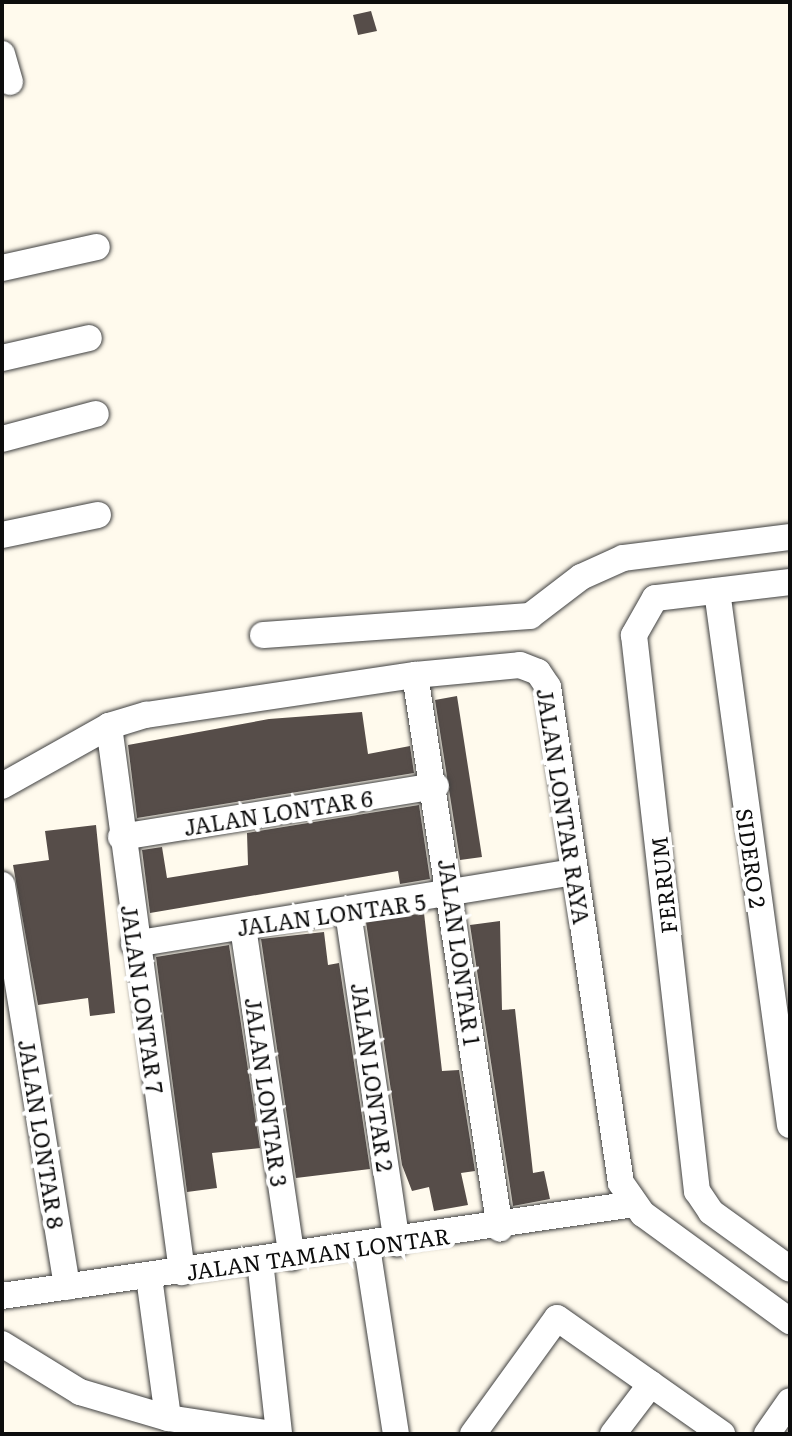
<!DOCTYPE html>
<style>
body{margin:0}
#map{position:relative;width:792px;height:1436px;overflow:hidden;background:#fffaed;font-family:Literata,serif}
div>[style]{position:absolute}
.building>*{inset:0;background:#564d49}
.roads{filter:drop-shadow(0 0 2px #404040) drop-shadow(0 0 2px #404040)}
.street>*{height:26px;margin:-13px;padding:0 13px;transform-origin:13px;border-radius:13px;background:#fff}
span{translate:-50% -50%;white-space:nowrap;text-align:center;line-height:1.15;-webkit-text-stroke:8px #fff;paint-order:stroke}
.street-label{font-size:22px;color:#0d0d0d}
.frame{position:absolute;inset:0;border:4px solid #0d0d0d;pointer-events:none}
</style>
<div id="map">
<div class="building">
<div style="clip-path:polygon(371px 11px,377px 31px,358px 35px,353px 15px)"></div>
<div style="clip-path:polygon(457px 696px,482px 857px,460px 860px,435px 700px)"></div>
<div style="clip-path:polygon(362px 712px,368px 754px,410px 746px,414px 773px,137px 818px,128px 745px,269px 719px)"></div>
<div style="clip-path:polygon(419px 805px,430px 879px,400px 884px,398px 871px,150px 913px,142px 850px,162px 847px,167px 878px,248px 865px,247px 833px)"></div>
<div style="clip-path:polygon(96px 825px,115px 1013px,90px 1016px,88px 998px,38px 1005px,13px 865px,49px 860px,45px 831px)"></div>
<div style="clip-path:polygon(424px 913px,442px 1071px,459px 1070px,475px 1171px,461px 1173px,468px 1205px,434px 1211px,429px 1187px,412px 1191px,402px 1165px,366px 922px)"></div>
<div style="clip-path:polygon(500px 921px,502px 1010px,515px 1009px,533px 1173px,544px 1171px,550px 1199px,513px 1206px,470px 925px)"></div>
<div style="clip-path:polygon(324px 932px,328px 965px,339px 963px,370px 1169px,296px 1178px,261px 939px)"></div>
<div style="clip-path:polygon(229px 945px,260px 1148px,212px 1153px,217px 1188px,187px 1192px,156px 957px)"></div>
</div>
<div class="roads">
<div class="street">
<div style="left:2px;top:54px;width:29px;rotate:74deg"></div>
<div style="left:2px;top:268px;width:97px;rotate:-12.5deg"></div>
<div style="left:2px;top:358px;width:89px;rotate:-12.9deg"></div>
<div style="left:2px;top:439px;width:97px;rotate:-14.9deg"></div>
<div style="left:2px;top:535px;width:98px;rotate:-11.8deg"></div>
<div style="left:790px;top:582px;width:136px;rotate:173.2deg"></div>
<div style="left:655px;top:598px;width:43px;rotate:119.6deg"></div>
<div style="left:634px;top:635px;width:560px;rotate:83.54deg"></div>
<div style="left:697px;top:1191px;width:25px;rotate:56deg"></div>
<div style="left:711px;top:1212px;width:97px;rotate:35.8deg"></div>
<div style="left:717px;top:591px;width:539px;rotate:82.22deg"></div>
<div style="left:263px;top:635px;width:268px;rotate:-4.1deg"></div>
<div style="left:530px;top:616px;width:64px;rotate:-37.4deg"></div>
<div style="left:581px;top:577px;width:46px;rotate:-24.3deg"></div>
<div style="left:623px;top:558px;width:168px;rotate:-7.2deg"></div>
<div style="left:415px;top:675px;width:560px;rotate:81.28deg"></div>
<div style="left:109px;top:726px;width:551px;rotate:82.38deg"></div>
<div style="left:2px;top:786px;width:123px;rotate:-29.3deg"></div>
<div style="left:109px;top:726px;width:39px;rotate:-17deg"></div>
<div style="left:146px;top:715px;width:272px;rotate:-8.5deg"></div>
<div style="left:415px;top:675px;width:105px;rotate:-5.4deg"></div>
<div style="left:520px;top:665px;width:19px;rotate:21deg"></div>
<div style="left:538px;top:672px;width:18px;rotate:56deg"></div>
<div style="left:548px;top:687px;width:501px;rotate:81.63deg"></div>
<div style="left:621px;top:1183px;width:38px;rotate:55deg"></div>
<div style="left:643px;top:1214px;width:182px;rotate:36.1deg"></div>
<div style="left:121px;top:837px;width:319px;rotate:-9.2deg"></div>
<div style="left:2px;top:885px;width:407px;rotate:80.8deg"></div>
<div style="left:348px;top:912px;width:335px;rotate:81.6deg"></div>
<div style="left:243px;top:927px;width:334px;rotate:81.6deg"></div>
<div style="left:134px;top:944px;width:447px;rotate:-9.3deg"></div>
<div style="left:367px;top:1247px;width:189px;rotate:81.2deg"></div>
<div style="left:260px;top:1261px;width:174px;rotate:83.7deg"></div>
<div style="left:149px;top:1277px;width:142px;rotate:82.3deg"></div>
<div style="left:2px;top:1296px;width:639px;rotate:-8.28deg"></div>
<div style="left:2px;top:1344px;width:92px;rotate:31.6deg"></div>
<div style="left:80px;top:1392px;width:92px;rotate:16.5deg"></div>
<div style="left:168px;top:1418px;width:106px;rotate:8.7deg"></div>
<div style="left:473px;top:1434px;width:143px;rotate:-54.1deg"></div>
<div style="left:557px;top:1318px;width:202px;rotate:35.1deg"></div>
<div style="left:613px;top:1434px;width:63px;rotate:-52.8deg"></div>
<div style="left:767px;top:1434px;width:40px;rotate:-55.1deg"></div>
</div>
</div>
<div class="street-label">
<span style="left:564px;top:806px;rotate:81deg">JALAN LONTAR RAYA</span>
<span style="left:278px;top:812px;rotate:-9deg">JALAN LONTAR 6</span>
<span style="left:752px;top:858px;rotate:82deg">SIDERO 2</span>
<span style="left:663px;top:885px;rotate:-96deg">FERRUM</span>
<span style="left:331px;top:914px;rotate:-8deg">JALAN LONTAR 5</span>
<span style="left:460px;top:952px;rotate:82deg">JALAN LONTAR 1</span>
<span style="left:143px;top:999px;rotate:82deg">JALAN LONTAR 7</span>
<span style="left:373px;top:1077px;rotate:82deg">JALAN LONTAR 2</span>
<span style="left:267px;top:1092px;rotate:82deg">JALAN LONTAR 3</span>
<span style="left:42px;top:1134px;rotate:81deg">JALAN LONTAR 8</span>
<span style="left:318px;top:1253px;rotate:-8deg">JALAN TAMAN LONTAR</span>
</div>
<div class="frame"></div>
</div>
